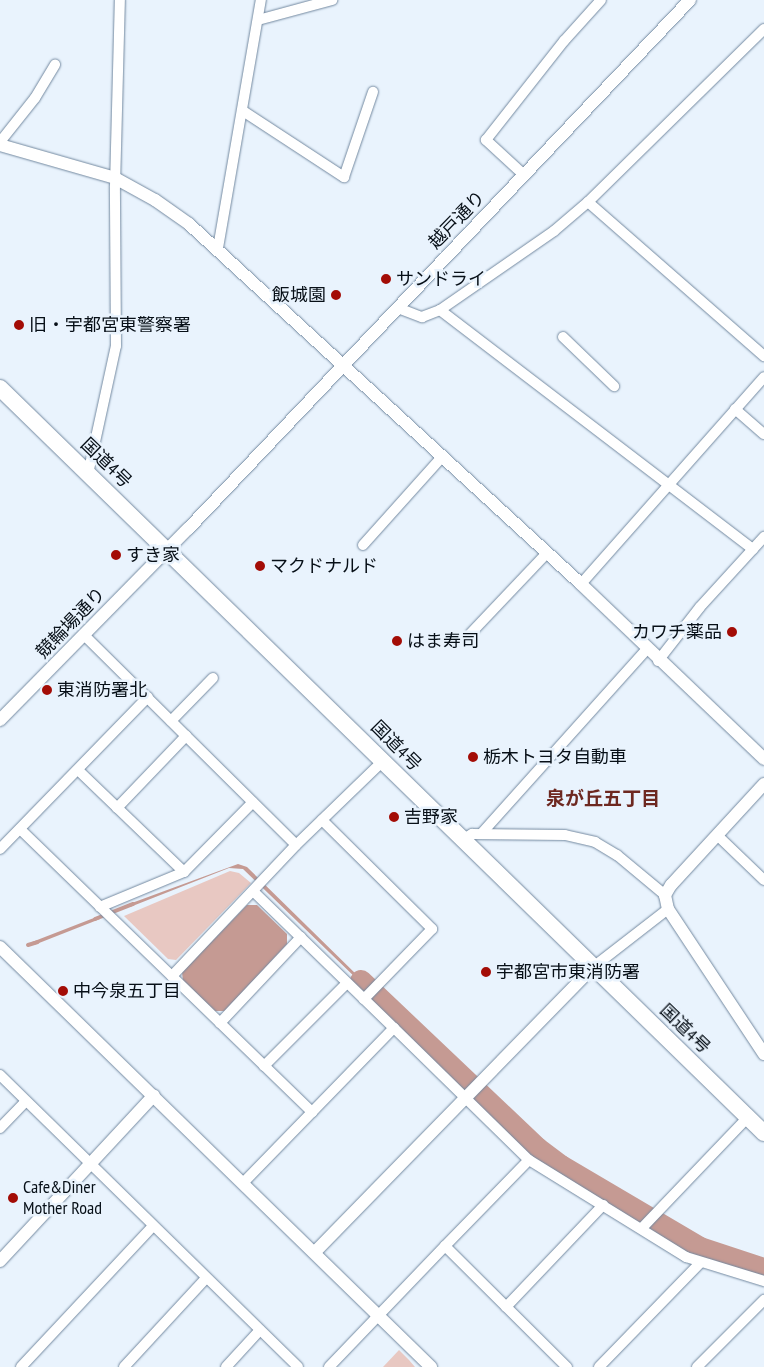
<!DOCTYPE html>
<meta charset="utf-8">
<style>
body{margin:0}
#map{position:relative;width:764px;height:1367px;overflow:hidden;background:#e9f3fd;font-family:"PT Sans Narrow","Noto Sans JP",sans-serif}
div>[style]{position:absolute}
.green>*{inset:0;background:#e8c8c2}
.water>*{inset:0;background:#c59a93}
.stream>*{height:4px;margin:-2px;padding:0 2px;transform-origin:2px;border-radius:2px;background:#c59a93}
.river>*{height:22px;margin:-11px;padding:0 11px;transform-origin:11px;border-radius:11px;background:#c59a93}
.roads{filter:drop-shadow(0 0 1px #7389a0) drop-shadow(0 0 1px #7389a0)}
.minor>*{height:10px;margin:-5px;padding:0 5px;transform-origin:5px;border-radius:5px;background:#fff}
.tertiary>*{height:12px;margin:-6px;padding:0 6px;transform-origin:6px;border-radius:6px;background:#fff}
.trunk>*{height:16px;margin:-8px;padding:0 8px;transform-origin:8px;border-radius:8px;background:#fff}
.dots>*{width:14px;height:14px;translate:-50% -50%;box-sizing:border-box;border:2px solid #e9f3fd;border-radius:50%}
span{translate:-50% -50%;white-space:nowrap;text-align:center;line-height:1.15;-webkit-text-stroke:5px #e9f3fd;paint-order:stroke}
.street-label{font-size:18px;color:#070f17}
.poi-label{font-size:18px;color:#070f17}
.left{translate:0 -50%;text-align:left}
.right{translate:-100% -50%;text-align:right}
.neighbourhood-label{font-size:19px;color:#6d2820;font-weight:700}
</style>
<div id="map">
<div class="green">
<div style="clip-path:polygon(230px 871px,239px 873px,251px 883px,176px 960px,168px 959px,124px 916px)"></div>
<div style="clip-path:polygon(399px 1350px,409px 1360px,415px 1367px,383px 1367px)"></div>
</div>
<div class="water">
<div style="clip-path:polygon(238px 864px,247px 867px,362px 980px,360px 982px,243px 869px,229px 868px,130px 907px,129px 904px)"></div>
<div style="clip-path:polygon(247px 905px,257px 905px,287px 934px,287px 944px,225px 1011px,214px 1011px,183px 981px,182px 972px)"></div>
<div style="clip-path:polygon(99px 916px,100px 919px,34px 945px,32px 942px)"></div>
<div style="clip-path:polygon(387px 1004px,455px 1070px,453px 1073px,385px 1006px)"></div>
<div style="clip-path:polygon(491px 1101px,539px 1148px,640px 1212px,638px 1214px,537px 1149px,489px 1104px)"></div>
<div style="clip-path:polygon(662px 1225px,698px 1247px,742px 1257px,764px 1266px,764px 1270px,739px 1260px,696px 1250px,660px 1228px)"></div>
</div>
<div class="stream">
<div style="left:95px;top:919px;width:41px;rotate:-21.5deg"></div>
<div style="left:28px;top:945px;width:10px;rotate:-17deg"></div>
</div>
<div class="river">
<div style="left:361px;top:981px;width:243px;rotate:43.5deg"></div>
<div style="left:537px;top:1148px;width:30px;rotate:37deg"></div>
<div style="left:561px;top:1166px;width:161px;rotate:30.5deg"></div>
<div style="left:700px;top:1248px;width:67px;rotate:18.2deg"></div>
</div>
<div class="roads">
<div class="minor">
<div style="left:258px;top:20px;width:77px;rotate:-15.1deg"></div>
<div style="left:243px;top:111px;width:121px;rotate:33.2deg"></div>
<div style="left:344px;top:177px;width:90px;rotate:-71.2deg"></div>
<div style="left:0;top:142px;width:56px;rotate:-51.5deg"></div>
<div style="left:35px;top:98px;width:39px;rotate:-59deg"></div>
<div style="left:524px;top:175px;width:52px;rotate:-137.4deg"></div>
<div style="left:486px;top:140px;width:126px;rotate:-51.8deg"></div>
<div style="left:564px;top:41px;width:55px;rotate:-47.9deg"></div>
<div style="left:588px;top:202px;width:247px;rotate:-44.5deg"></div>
<div style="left:218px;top:248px;width:252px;rotate:-80.2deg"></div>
<div style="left:398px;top:308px;width:26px;rotate:21deg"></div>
<div style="left:422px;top:317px;width:19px;rotate:-21deg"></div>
<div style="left:440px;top:310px;width:139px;rotate:-34.7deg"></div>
<div style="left:554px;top:231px;width:45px;rotate:-40.5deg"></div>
<div style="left:588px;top:202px;width:234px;rotate:41.2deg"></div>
<div style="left:440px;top:310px;width:394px;rotate:37.4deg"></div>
<div style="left:563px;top:337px;width:71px;rotate:43.9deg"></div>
<div style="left:735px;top:409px;width:38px;rotate:41deg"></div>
<div style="left:88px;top:474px;width:131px;rotate:-77.7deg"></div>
<div style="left:116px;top:346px;width:160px;rotate:-90.4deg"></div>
<div style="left:115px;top:186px;width:186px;rotate:-88.5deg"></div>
<div style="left:363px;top:545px;width:118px;rotate:-48.1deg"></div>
<div style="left:581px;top:584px;width:276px;rotate:-48.5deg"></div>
<div style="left:471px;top:633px;width:110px;rotate:-46.5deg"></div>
<div style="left:84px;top:635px;width:298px;rotate:44.7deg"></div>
<div style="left:296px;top:845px;width:121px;rotate:-44deg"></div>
<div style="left:658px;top:661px;width:68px;rotate:-52.1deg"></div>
<div style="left:700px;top:607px;width:95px;rotate:-47.6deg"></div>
<div style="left:171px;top:721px;width:60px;rotate:-45.7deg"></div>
<div style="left:78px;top:770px;width:147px;rotate:43.9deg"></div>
<div style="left:184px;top:872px;width:91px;rotate:157.4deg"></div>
<div style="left:117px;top:808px;width:100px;rotate:-46.2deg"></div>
<div style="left:322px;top:820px;width:155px;rotate:44.7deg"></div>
<div style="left:432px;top:929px;width:98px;rotate:134.2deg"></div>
<div style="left:20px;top:829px;width:407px;rotate:44.1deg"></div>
<div style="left:481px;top:834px;width:247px;rotate:-48.1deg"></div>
<div style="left:717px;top:835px;width:65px;rotate:43.8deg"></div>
<div style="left:462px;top:840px;width:12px;rotate:-31deg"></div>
<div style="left:472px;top:834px;width:93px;rotate:0.6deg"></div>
<div style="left:565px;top:835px;width:31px;rotate:13deg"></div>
<div style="left:595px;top:842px;width:26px;rotate:31deg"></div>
<div style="left:617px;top:855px;width:62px;rotate:39.8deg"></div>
<div style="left:0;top:849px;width:212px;rotate:-45.8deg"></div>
<div style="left:184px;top:872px;width:98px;rotate:-45.4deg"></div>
<div style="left:253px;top:891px;width:197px;rotate:44.2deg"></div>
<div style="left:592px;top:968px;width:96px;rotate:-37.8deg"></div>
<div style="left:172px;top:976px;width:180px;rotate:-46.6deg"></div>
<div style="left:220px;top:1023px;width:118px;rotate:-46.7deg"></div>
<div style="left:264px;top:1066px;width:117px;rotate:-45deg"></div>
<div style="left:0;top:1075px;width:417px;rotate:44.4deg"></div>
<div style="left:0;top:1128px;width:37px;rotate:-46deg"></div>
<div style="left:244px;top:1182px;width:215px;rotate:-45.8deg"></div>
<div style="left:394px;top:1028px;width:189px;rotate:44.4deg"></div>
<div style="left:529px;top:1160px;width:185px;rotate:31.7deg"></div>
<div style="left:686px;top:1257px;width:82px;rotate:17.1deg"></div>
<div style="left:642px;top:1228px;width:153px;rotate:-46.3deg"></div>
<div style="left:445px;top:1246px;width:120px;rotate:-45.7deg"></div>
<div style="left:506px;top:1307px;width:141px;rotate:-46.4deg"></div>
<div style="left:21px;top:1367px;width:193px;rotate:-46.9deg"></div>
<div style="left:124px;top:1367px;width:121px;rotate:-47.3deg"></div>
<div style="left:226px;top:1367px;width:50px;rotate:-47.4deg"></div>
<div style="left:329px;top:1367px;width:168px;rotate:-46.2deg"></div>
<div style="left:445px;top:1246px;width:172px;rotate:44.8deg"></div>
<div style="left:599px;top:1367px;width:146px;rotate:-45.8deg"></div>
<div style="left:697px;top:1367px;width:95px;rotate:-45deg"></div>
</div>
<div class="tertiary">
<div style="left:0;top:145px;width:120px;rotate:16deg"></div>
<div style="left:115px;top:178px;width:46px;rotate:28.8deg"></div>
<div style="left:155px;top:200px;width:42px;rotate:35.2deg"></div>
<div style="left:189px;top:224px;width:532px;rotate:42.56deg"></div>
<div style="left:581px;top:584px;width:253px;rotate:43.7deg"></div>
<div style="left:0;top:720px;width:268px;rotate:-45.5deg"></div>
<div style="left:188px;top:529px;width:729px;rotate:-46.5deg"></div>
<div style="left:764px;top:784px;width:137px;rotate:132.6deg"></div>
<div style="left:671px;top:885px;width:12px;rotate:121deg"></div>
<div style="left:665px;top:895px;width:14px;rotate:78deg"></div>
<div style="left:668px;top:909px;width:174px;rotate:56.5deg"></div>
<div style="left:0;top:947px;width:602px;rotate:44.26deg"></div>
<div style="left:315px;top:1252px;width:397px;rotate:-45.7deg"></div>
<div style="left:0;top:1261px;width:226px;rotate:-47.1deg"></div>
</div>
<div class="trunk">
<div style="left:0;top:388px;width:1067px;rotate:44.28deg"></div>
</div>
</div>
<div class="dots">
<div style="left:386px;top:279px;background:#a30c06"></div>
<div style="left:336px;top:295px;background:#a30c06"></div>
<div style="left:19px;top:325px;background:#a30c06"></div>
<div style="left:116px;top:555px;background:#a30c06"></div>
<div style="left:260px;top:566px;background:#a30c06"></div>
<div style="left:732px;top:632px;background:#a30c06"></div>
<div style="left:397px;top:641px;background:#a30c06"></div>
<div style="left:47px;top:690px;background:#a30c06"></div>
<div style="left:473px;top:757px;background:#a30c06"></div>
<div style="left:394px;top:817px;background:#a30c06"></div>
<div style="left:486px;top:972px;background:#a30c06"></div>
<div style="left:63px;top:991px;background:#a30c06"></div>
<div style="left:13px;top:1198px;background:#a30c06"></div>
</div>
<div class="street-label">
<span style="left:457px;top:220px;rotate:-46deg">越戸通り</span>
<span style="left:106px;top:463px;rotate:44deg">国道4号</span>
<span style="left:71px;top:623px;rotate:-46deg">競輪場通り</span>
<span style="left:396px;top:746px;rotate:45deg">国道4号</span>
<span style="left:685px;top:1029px;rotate:44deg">国道4号</span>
</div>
<div class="poi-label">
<span class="left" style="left:396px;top:279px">サンドライ</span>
<span class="right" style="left:326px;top:295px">飯城園</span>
<span class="left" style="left:29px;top:325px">旧・宇都宮東警察署</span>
<span class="left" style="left:126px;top:555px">すき家</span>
<span class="left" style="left:270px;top:566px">マクドナルド</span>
<span class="right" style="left:722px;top:632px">カワチ薬品</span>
<span class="left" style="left:407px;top:641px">はま寿司</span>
<span class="left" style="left:57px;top:690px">東消防署北</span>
<span class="left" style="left:483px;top:757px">栃木トヨタ自動車</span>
<span class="left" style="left:404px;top:817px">吉野家</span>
<span class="left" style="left:496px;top:972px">宇都宮市東消防署</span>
<span class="left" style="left:73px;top:991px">中今泉五丁目</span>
<span class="left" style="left:23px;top:1198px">Cafe&amp;Diner<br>Mother Road</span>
</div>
<div class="neighbourhood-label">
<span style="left:603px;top:799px">泉が丘五丁目</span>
</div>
</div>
